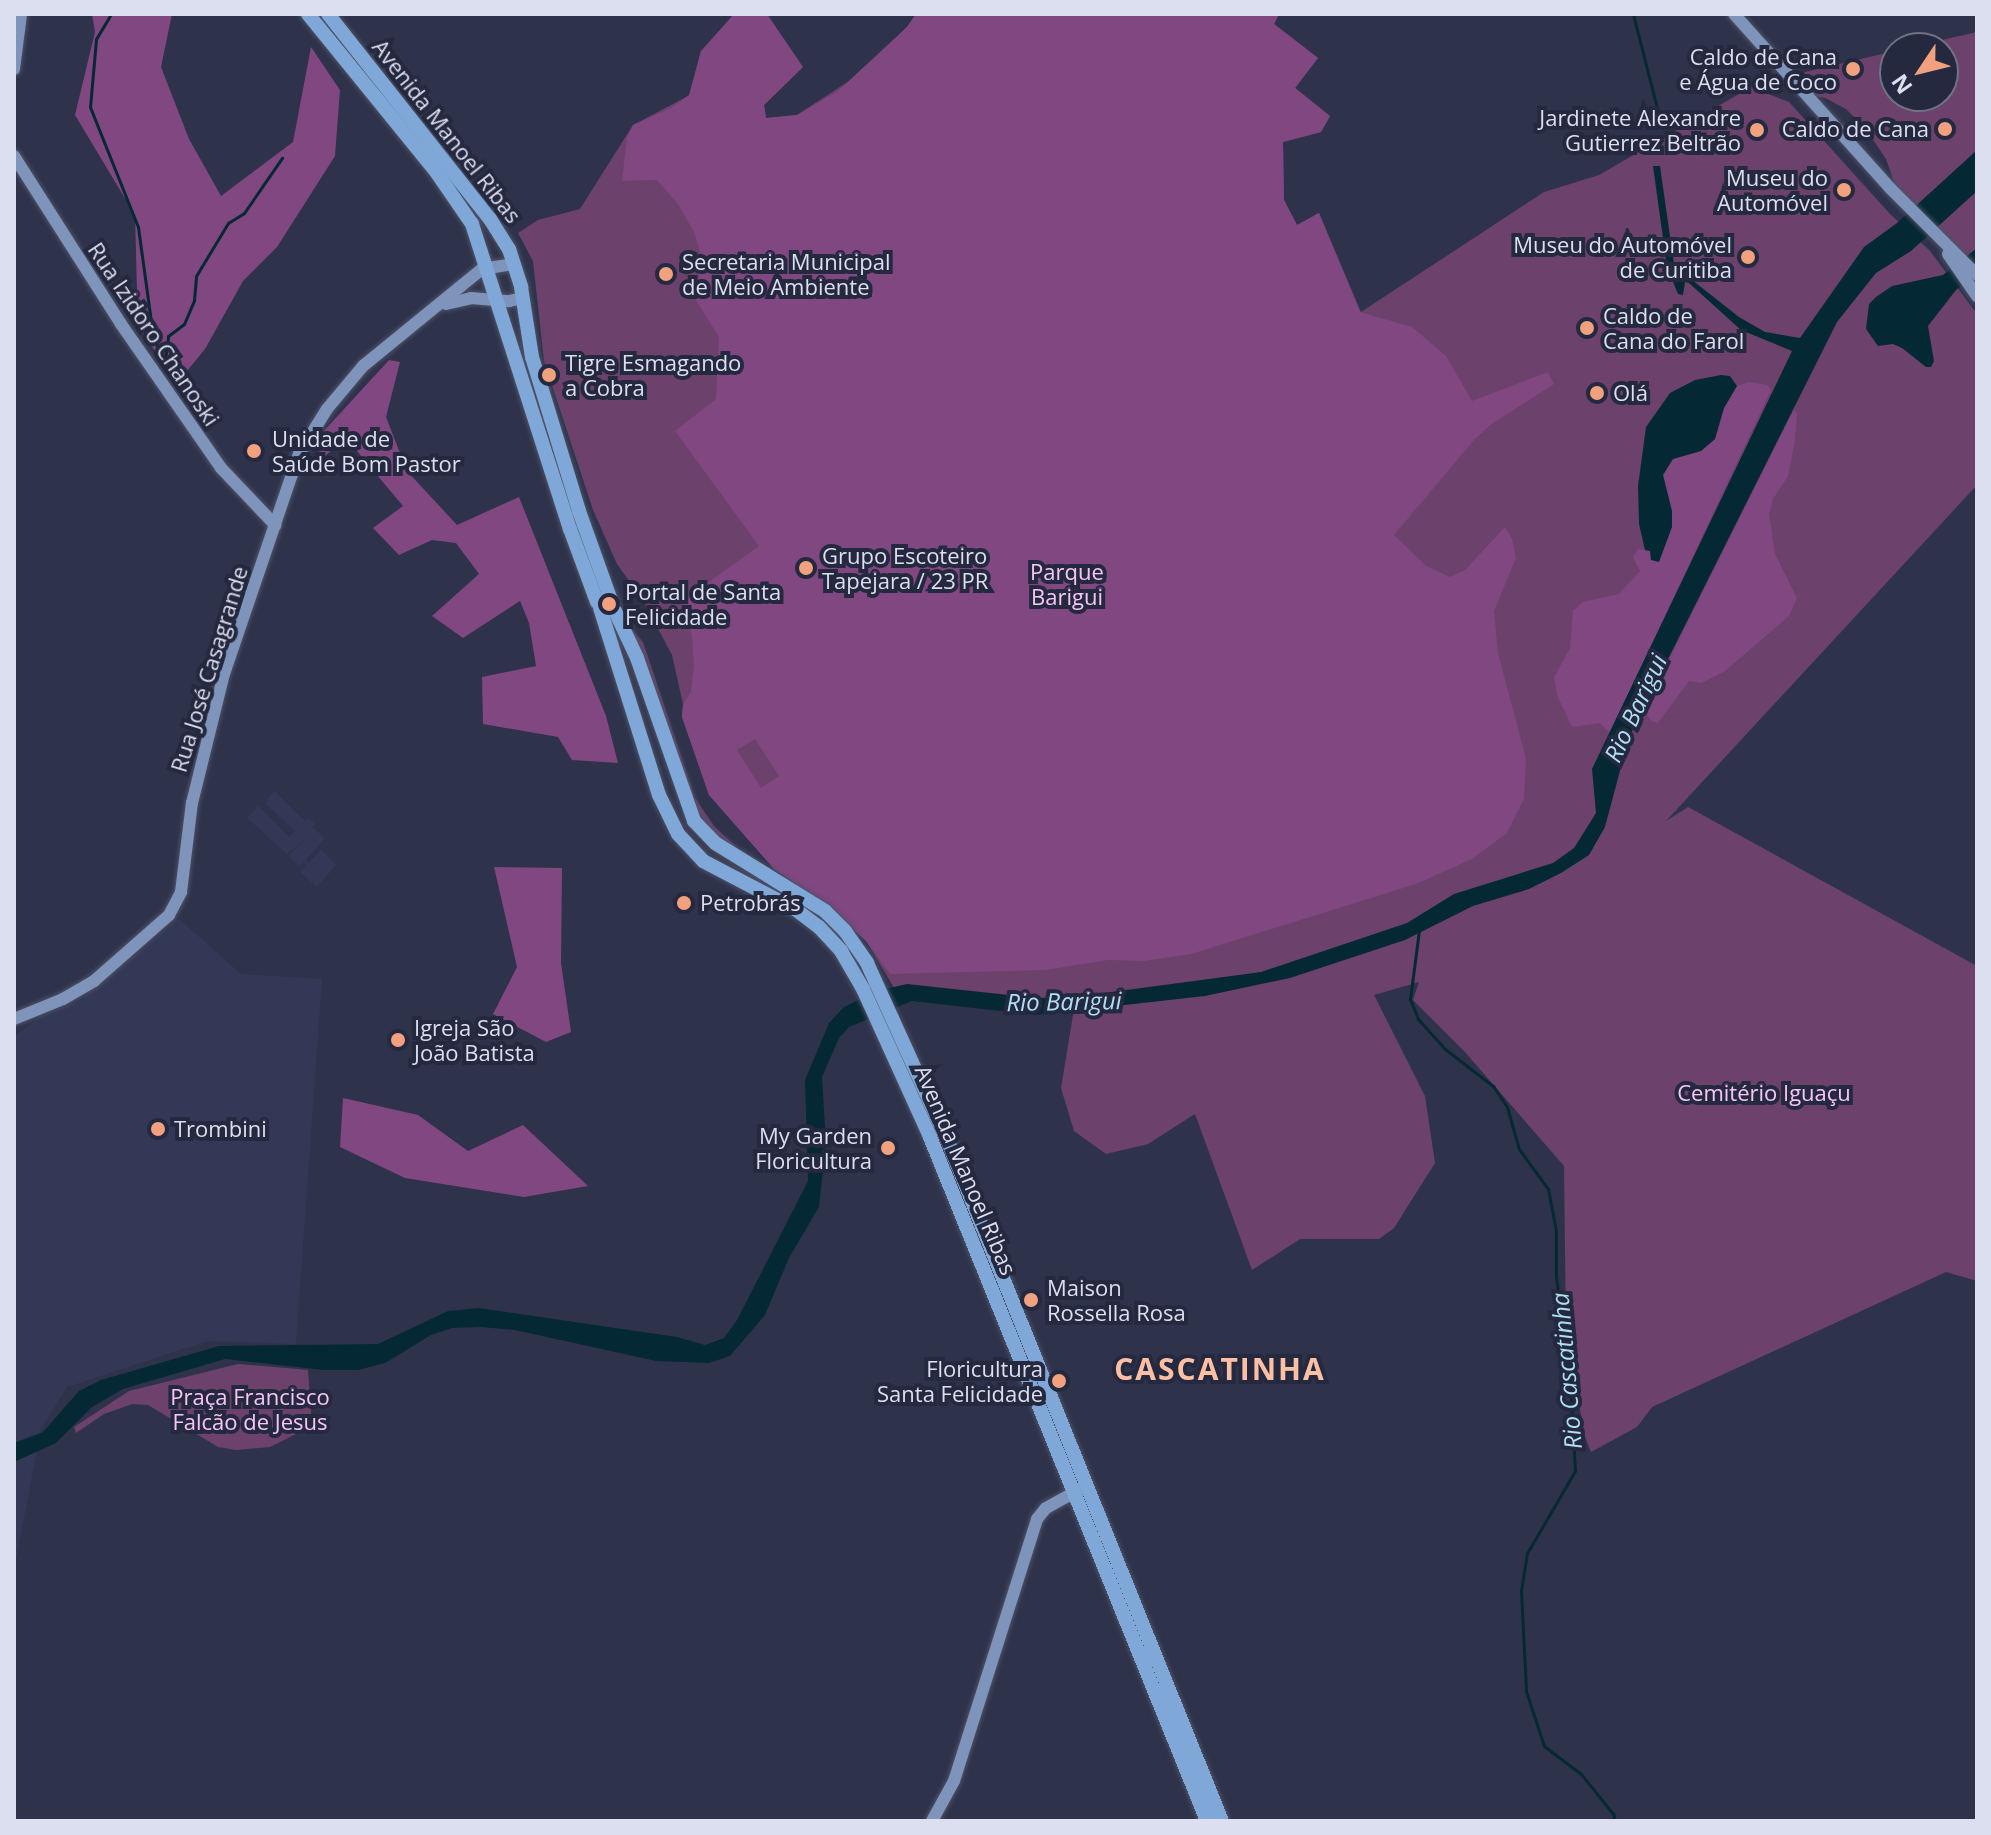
<!DOCTYPE html>
<meta charset="utf-8">
<style>
body{margin:0}
#map{position:relative;width:1991px;height:1835px;overflow:hidden;background:#2e334b;font-family:"Open Sans",sans-serif}
div>[style]{position:absolute}
.built>*{inset:0;background:#333857}
.green>*{inset:0;background:#6c426c}
.forest>*{inset:0;background:#814781}
.water>*{inset:0;background:#052934}
.stream>*{height:3px;margin:-1.5px;padding:0 1.5px;transform-origin:1.5px;border-radius:1.5px;background:#052934}
.roads{filter:drop-shadow(0 0 2px #4e5166) drop-shadow(0 0 2px #4e5166)}
.secondary>*{height:12px;margin:-6px;padding:0 6px;transform-origin:6px;border-radius:6px;background:#7e94bb}
.primary>*{height:14px;margin:-7px;padding:0 7px;transform-origin:7px;border-radius:7px;background:#7fa7d7}
.dots>*{width:22px;height:22px;translate:-50% -50%;box-sizing:border-box;border:4px solid #242940;border-radius:50%}
span{translate:-50% -50%;white-space:nowrap;text-align:center;line-height:1.15;-webkit-text-stroke:8px #242940;paint-order:stroke}
.poi-label{font-size:22px;color:#dbdfef}
.right{translate:-100% -50%;text-align:right}
.left{translate:0 -50%;text-align:left}
.street-label{font-size:22px;color:#dbdfef}
.park-label{font-size:22px;color:#f7c5f5}
.water-label{font-size:24px;color:#aedff2;font-style:italic}
.district-label{font-size:30px;color:#fdc0a4;font-weight:700;letter-spacing:2px}
.frame{position:absolute;inset:0;border:16px solid #dbdfef;pointer-events:none}
.north{position:absolute;left:1879px;top:32px;width:80px;height:80px;box-sizing:border-box;background:#242940;border:2px solid #6d7286;border-radius:50%;rotate:235deg;font-size:22px;font-weight:700;line-height:32px;text-align:center;color:#dbdfef}
.north::after{content:'';display:block;margin:auto;width:28px;height:36px;background:#f1a17d;clip-path:polygon(50% 0,100% 100%,50% 72%,0 100%)}
</style>
<div id="map">
<div class="built">
<div style="clip-path:polygon(274px 791px,305px 821px,308px 818px,315px 824px,312px 827px,325px 838px,306px 860px,308px 863px,321px 850px,336px 865px,317px 887px,300px 872px,306px 866px,304px 862px,299px 866px,288px 856px,304px 840px,287px 854px,247px 818px,258px 806px,289px 837px,295px 831px,265px 803px)"></div>
<div style="clip-path:polygon(179px 919px,241px 974px,322px 979px,296px 1344px,208px 1341px,67px 1387px,41px 1429px,14px 1570px,14px 1037px,40px 1016px,80px 1001px)"></div>
</div>
<div class="green">
<div style="clip-path:polygon(916px 14px,1279px 14px,1274px 24px,1318px 58px,1295px 88px,1330px 116px,1321px 132px,1283px 142px,1284px 200px,1297px 225px,1319px 213px,1361px 312px,1544px 192px,1599px 175px,1751px 87px,1789px 102px,1890px 214px,1930px 251px,1977px 314px,1977px 485px,1666px 821px,1688px 807px,1977px 966px,1977px 1281px,1946px 1272px,1652px 1407px,1637px 1427px,1591px 1452px,1585px 1437px,1566px 1330px,1564px 1166px,1465px 1052px,1413px 1000px,1419px 982px,1374px 995px,1425px 1096px,1435px 1163px,1394px 1228px,1379px 1239px,1300px 1239px,1252px 1270px,1195px 1114px,1148px 1144px,1106px 1154px,1074px 1131px,1061px 1088px,1075px 1003px,899px 996px,866px 941px,817px 898px,775px 870px,709px 795px,682px 717px,683px 704px,672px 655px,644px 602px,617px 564px,593px 510px,544px 361px,533px 261px,518px 233px,538px 220px,580px 209px,633px 125px,690px 95px,701px 51px,803px 67px,764px 105px,766px 118px,797px 115px,858px 75px,907px 27px)"></div>
<div style="clip-path:polygon(1977px 32px,1977px 267px,1896px 188px,1886px 159px,1865px 128px,1846px 109px,1825px 98px,1808px 95px,1801px 73px,1895px 51px,1895px 96px,1943px 96px,1943px 48px,1907px 48px)"></div>
<div style="clip-path:polygon(631px 629px,643px 642px,695px 798px,714px 826px,744px 854px,722px 840px,702px 820px,692px 803px)"></div>
<div style="clip-path:polygon(238px 1364px,308px 1370px,312px 1426px,270px 1447px,236px 1450px,218px 1447px,148px 1405px,132px 1404px,104px 1414px,76px 1433px,74px 1427px,129px 1391px)"></div>
</div>
<div class="forest">
<div style="clip-path:polygon(92px 14px,172px 14px,161px 67px,189px 139px,221px 196px,293px 142px,311px 47px,340px 90px,335px 156px,277px 247px,243px 281px,205px 349px,178px 382px,133px 321px,137px 291px,135px 215px,75px 115px,95px 32px)"></div>
<div style="clip-path:polygon(evenodd,734px 14px,767px 14px,803px 67px,764px 105px,766px 118px,797px 115px,838px 91px,907px 27px,916px 14px,1279px 14px,1274px 24px,1318px 58px,1295px 88px,1330px 116px,1321px 132px,1283px 142px,1284px 200px,1297px 225px,1319px 213px,1360px 312px,1412px 327px,1446px 356px,1472px 401px,1548px 372px,1554px 384px,1490px 425px,1473px 441px,1394px 535px,1426px 566px,1450px 577px,1465px 570px,1505px 527px,1512px 539px,1516px 558px,1494px 611px,1498px 653px,1526px 759px,1524px 799px,1507px 833px,1472px 859px,1416px 884px,1191px 954px,1144px 961px,1108px 960px,1045px 970px,890px 974px,866px 941px,817px 898px,775px 870px,709px 795px,682px 717px,683px 704px,691px 692px,694px 666px,692px 636px,681px 602px,759px 546px,675px 431px,716px 399px,719px 337px,696px 300px,701px 255px,694px 232px,678px 204px,657px 180px,622px 181px,627px 137px,633px 125px,671px 108px,689px 95px,701px 51px,734px 14px,755px 739px,779px 776px,761px 788px,737px 750px,755px 739px)"></div>
<div style="clip-path:polygon(389px 360px,400px 362px,386px 417px,407px 471px,457px 525px,519px 497px,606px 716px,618px 763px,572px 760px,558px 737px,483px 724px,482px 677px,536px 666px,529px 623px,520px 601px,463px 638px,432px 616px,479px 574px,456px 543px,432px 540px,399px 555px,373px 528px,403px 506px,346px 438px,325px 456px,311px 445px)"></div>
<div style="clip-path:polygon(1749px 382px,1767px 385px,1771px 390px,1610px 733px,1600px 723px,1572px 727px,1557px 695px,1554px 677px,1570px 648px,1573px 611px,1583px 602px,1619px 594px,1640px 571px,1633px 557px,1638px 549px,1650px 551px,1672px 511px,1663px 475px,1673px 459px,1701px 451px,1715px 439px,1724px 408px,1737px 386px)"></div>
<div style="clip-path:polygon(1794px 409px,1797px 414px,1795px 441px,1788px 476px,1773px 499px,1769px 514px,1775px 554px,1797px 598px,1789px 616px,1725px 671px,1701px 683px,1689px 681px,1658px 723px,1651px 721px,1644px 710px)"></div>
<div style="clip-path:polygon(494px 867px,562px 868px,561px 963px,571px 1032px,546px 1042px,493px 1014px,517px 967px)"></div>
<div style="clip-path:polygon(343px 1098px,418px 1115px,468px 1151px,523px 1125px,588px 1186px,524px 1197px,405px 1178px,340px 1147px)"></div>
</div>
<div class="water">
<div style="clip-path:polygon(1977px 150px,1977px 191px,1911px 251px,1876px 273px,1837px 322px,1629px 737px,1605px 827px,1589px 855px,1561px 873px,1529px 889px,1473px 906px,1405px 940px,1290px 978px,1205px 996px,1036px 1015px,912px 1001px,849px 1027px,839px 1038px,822px 1077px,826px 1143px,819px 1207px,789px 1258px,765px 1315px,730px 1356px,709px 1363px,656px 1361px,515px 1330px,480px 1327px,452px 1328px,431px 1335px,385px 1363px,358px 1370px,323px 1370px,225px 1359px,123px 1389px,92px 1407px,56px 1443px,14px 1462px,14px 1443px,43px 1432px,79px 1391px,101px 1380px,219px 1346px,378px 1344px,448px 1311px,479px 1308px,677px 1337px,705px 1345px,724px 1338px,737px 1320px,808px 1181px,805px 1080px,829px 1023px,844px 1007px,877px 991px,907px 984px,1037px 998px,1074px 997px,1261px 972px,1407px 923px,1454px 894px,1553px 863px,1574px 848px,1596px 813px,1592px 769px,1792px 351px,1741px 330px,1689px 283px,1685px 282px,1683px 295px,1678px 294px,1667px 267px,1653px 166px,1660px 166px,1676px 278px,1687px 276px,1739px 317px,1765px 332px,1800px 338px,1864px 247px,1897px 223px)"></div>
<div style="clip-path:polygon(1977px 248px,1977px 272px,1956px 290px,1928px 326px,1934px 361px,1931px 367px,1926px 367px,1902px 348px,1893px 344px,1878px 346px,1866px 329px,1869px 304px,1876px 297px,1892px 286px,1943px 275px)"></div>
<div style="clip-path:polygon(1721px 375px,1730px 376px,1737px 386px,1724px 408px,1715px 439px,1701px 451px,1673px 459px,1663px 475px,1672px 511px,1672px 527px,1659px 562px,1651px 560px,1650px 551px,1645px 550px,1639px 524px,1638px 486px,1646px 427px,1670px 393px,1695px 380px)"></div>
</div>
<div class="stream">
<div style="left:111px;top:14px;width:29px;rotate:121deg"></div>
<div style="left:96px;top:39px;width:68px;rotate:95deg"></div>
<div style="left:90px;top:107px;width:129px;rotate:68.2deg"></div>
<div style="left:138px;top:227px;width:103px;rotate:82.2deg"></div>
<div style="left:152px;top:329px;width:43px;rotate:73.7deg"></div>
<div style="left:1633px;top:14px;width:109px;rotate:75.7deg"></div>
<div style="left:164px;top:366px;width:30px;rotate:-82deg"></div>
<div style="left:168px;top:336px;width:20px;rotate:-37deg"></div>
<div style="left:184px;top:324px;width:26px;rotate:-67deg"></div>
<div style="left:194px;top:300px;width:24px;rotate:-85deg"></div>
<div style="left:196px;top:276px;width:62px;rotate:-58.9deg"></div>
<div style="left:228px;top:223px;width:19px;rotate:-32deg"></div>
<div style="left:244px;top:213px;width:67px;rotate:-55.4deg"></div>
<div style="left:1419px;top:930px;width:70px;rotate:97.4deg"></div>
<div style="left:1410px;top:999px;width:22px;rotate:68deg"></div>
<div style="left:1418px;top:1019px;width:40px;rotate:48deg"></div>
<div style="left:1445px;top:1049px;width:61px;rotate:37.6deg"></div>
<div style="left:1493px;top:1086px;width:25px;rotate:56deg"></div>
<div style="left:1507px;top:1107px;width:44px;rotate:74.1deg"></div>
<div style="left:1519px;top:1149px;width:49px;rotate:54.1deg"></div>
<div style="left:1548px;top:1189px;width:43px;rotate:79.2deg"></div>
<div style="left:1556px;top:1231px;width:45px;rotate:90deg"></div>
<div style="left:1556px;top:1276px;width:122px;rotate:82.9deg"></div>
<div style="left:1571px;top:1397px;width:74px;rotate:86.9deg"></div>
<div style="left:1575px;top:1471px;width:95px;rotate:120.3deg"></div>
<div style="left:1527px;top:1553px;width:38px;rotate:99deg"></div>
<div style="left:1521px;top:1591px;width:100px;rotate:87.1deg"></div>
<div style="left:1526px;top:1691px;width:58px;rotate:71.9deg"></div>
<div style="left:1544px;top:1746px;width:46px;rotate:37.1deg"></div>
<div style="left:1581px;top:1774px;width:53px;rotate:51.2deg"></div>
<div style="left:1614px;top:1815px;width:6px;rotate:99deg"></div>
</div>
<div class="roads">
<div class="secondary">
<div style="left:1734px;top:14px;width:234px;rotate:48.1deg"></div>
<div style="left:1890px;top:188px;width:123px;rotate:45deg"></div>
<div style="left:14px;top:69px;width:55px;rotate:-82.7deg"></div>
<div style="left:14px;top:156px;width:199px;rotate:57.5deg"></div>
<div style="left:121px;top:324px;width:175px;rotate:55.2deg"></div>
<div style="left:221px;top:468px;width:79px;rotate:46.5deg"></div>
<div style="left:1948px;top:254px;width:51px;rotate:55.4deg"></div>
<div style="left:446px;top:304px;width:26px;rotate:-13deg"></div>
<div style="left:471px;top:298px;width:38px;rotate:5deg"></div>
<div style="left:509px;top:301px;width:14px;rotate:-12deg"></div>
<div style="left:14px;top:1019px;width:53px;rotate:-22.2deg"></div>
<div style="left:63px;top:999px;width:36px;rotate:-30deg"></div>
<div style="left:94px;top:981px;width:100px;rotate:-41.3deg"></div>
<div style="left:169px;top:915px;width:26px;rotate:-62deg"></div>
<div style="left:181px;top:892px;width:90px;rotate:-83deg"></div>
<div style="left:192px;top:803px;width:133px;rotate:-76.1deg"></div>
<div style="left:224px;top:674px;width:232px;rotate:-71.2deg"></div>
<div style="left:299px;top:454px;width:53px;rotate:-58.1deg"></div>
<div style="left:327px;top:409px;width:56px;rotate:-50.1deg"></div>
<div style="left:363px;top:366px;width:154px;rotate:-39.2deg"></div>
<div style="left:482px;top:269px;width:33px;rotate:-9deg"></div>
<div style="left:932px;top:1821px;width:46px;rotate:-61.2deg"></div>
<div style="left:954px;top:1781px;width:275px;rotate:-72.4deg"></div>
<div style="left:1037px;top:1519px;width:14px;rotate:-51deg"></div>
<div style="left:1046px;top:1508px;width:39px;rotate:-29deg"></div>
</div>
<div class="primary">
<div style="left:308px;top:14px;width:205px;rotate:50.9deg"></div>
<div style="left:437px;top:173px;width:62px;rotate:55.5deg"></div>
<div style="left:472px;top:224px;width:320px;rotate:72.2deg"></div>
<div style="left:570px;top:529px;width:78px;rotate:69.7deg"></div>
<div style="left:328px;top:14px;width:261px;rotate:51.7deg"></div>
<div style="left:490px;top:219px;width:36px;rotate:58deg"></div>
<div style="left:509px;top:249px;width:40px;rotate:72deg"></div>
<div style="left:521px;top:287px;width:71px;rotate:81.1deg"></div>
<div style="left:532px;top:357px;width:161px;rotate:73deg"></div>
<div style="left:579px;top:511px;width:98px;rotate:70.3deg"></div>
<div style="left:600px;top:608px;width:196px;rotate:72.5deg"></div>
<div style="left:659px;top:795px;width:43px;rotate:64deg"></div>
<div style="left:678px;top:834px;width:37px;rotate:47deg"></div>
<div style="left:703px;top:861px;width:104px;rotate:27.6deg"></div>
<div style="left:795px;top:909px;width:30px;rotate:37deg"></div>
<div style="left:819px;top:927px;width:33px;rotate:47deg"></div>
<div style="left:841px;top:951px;width:44px;rotate:59.9deg"></div>
<div style="left:863px;top:989px;width:162px;rotate:65.6deg"></div>
<div style="left:930px;top:1137px;width:738px;rotate:67.95deg"></div>
<div style="left:615px;top:611px;width:52px;rotate:64.9deg"></div>
<div style="left:637px;top:658px;width:173px;rotate:70.7deg"></div>
<div style="left:694px;top:821px;width:30px;rotate:46deg"></div>
<div style="left:715px;top:843px;width:129px;rotate:31.7deg"></div>
<div style="left:825px;top:911px;width:28px;rotate:45deg"></div>
<div style="left:845px;top:931px;width:39px;rotate:55deg"></div>
<div style="left:867px;top:963px;width:199px;rotate:65.6deg"></div>
<div style="left:949px;top:1144px;width:730px;rotate:68.04deg"></div>
</div>
</div>
<div class="dots">
<div style="left:1853px;top:69px;background:#f1a17d"></div>
<div style="left:1945px;top:129px;background:#f1a17d"></div>
<div style="left:1757px;top:130px;background:#f1a17d"></div>
<div style="left:1844px;top:190px;background:#f1a17d"></div>
<div style="left:1748px;top:257px;background:#f1a17d"></div>
<div style="left:666px;top:274px;background:#f1a17d"></div>
<div style="left:1587px;top:328px;background:#f1a17d"></div>
<div style="left:549px;top:375px;background:#f1a17d"></div>
<div style="left:1597px;top:393px;background:#f1a17d"></div>
<div style="left:254px;top:451px;background:#f1a17d"></div>
<div style="left:806px;top:568px;background:#f1a17d"></div>
<div style="left:609px;top:604px;background:#f1a17d"></div>
<div style="left:684px;top:903px;background:#f1a17d"></div>
<div style="left:398px;top:1040px;background:#f1a17d"></div>
<div style="left:158px;top:1129px;background:#f1a17d"></div>
<div style="left:888px;top:1148px;background:#f1a17d"></div>
<div style="left:1031px;top:1300px;background:#f1a17d"></div>
<div style="left:1059px;top:1381px;background:#f1a17d"></div>
</div>
<div class="poi-label">
<span class="right" style="left:1837px;top:69px">Caldo de Cana<br>e Água de Coco</span>
<span class="right" style="left:1741px;top:130px">Jardinete Alexandre<br>Gutierrez Beltrão</span>
<span class="right" style="left:1929px;top:129px">Caldo de Cana</span>
<span class="right" style="left:1828px;top:190px">Museu do<br>Automóvel</span>
<span class="right" style="left:1732px;top:257px">Museu do Automóvel<br>de Curitiba</span>
<span class="left" style="left:682px;top:274px">Secretaria Municipal<br>de Meio Ambiente</span>
<span class="left" style="left:1603px;top:328px">Caldo de<br>Cana do Farol</span>
<span class="left" style="left:565px;top:375px">Tigre Esmagando<br>a Cobra</span>
<span class="left" style="left:1613px;top:393px">Olá</span>
<span class="left" style="left:272px;top:451px">Unidade de<br>Saúde Bom Pastor</span>
<span class="left" style="left:822px;top:568px">Grupo Escoteiro<br>Tapejara / 23 PR</span>
<span class="left" style="left:625px;top:604px">Portal de Santa<br>Felicidade</span>
<span class="left" style="left:700px;top:903px">Petrobrás</span>
<span class="left" style="left:414px;top:1040px">Igreja São<br>João Batista</span>
<span class="left" style="left:174px;top:1129px">Trombini</span>
<span class="right" style="left:872px;top:1148px">My Garden<br>Floricultura</span>
<span class="left" style="left:1047px;top:1300px">Maison<br>Rossella Rosa</span>
<span class="right" style="left:1043px;top:1381px">Floricultura<br>Santa Felicidade</span>
</div>
<div class="street-label">
<span style="left:447px;top:131px;rotate:52deg">Avenida Manoel Ribas</span>
<span style="left:154px;top:334px;rotate:56deg">Rua Izidoro Chanoski</span>
<span style="left:209px;top:669px;rotate:-73deg">Rua José Casagrande</span>
<span style="left:966px;top:1170px;rotate:67deg">Avenida Manoel Ribas</span>
</div>
<div class="park-label">
<span style="left:1067px;top:584px">Parque<br>Barigui</span>
<span style="left:1764px;top:1093px">Cemitério Iguaçu</span>
<span style="left:250px;top:1409px">Praça Francisco<br>Falcão de Jesus</span>
</div>
<div class="water-label">
<span style="left:1635px;top:708px;rotate:-65deg">Rio Barigui</span>
<span style="left:1064px;top:1001px;rotate:-1deg">Rio Barigui</span>
<span style="left:1566px;top:1371px;rotate:-95deg">Rio Cascatinha</span>
</div>
<div class="district-label">
<span style="left:1220px;top:1369px">CASCATINHA</span>
</div>
<div class="frame"></div>
<div class="north">N</div>
</div>
